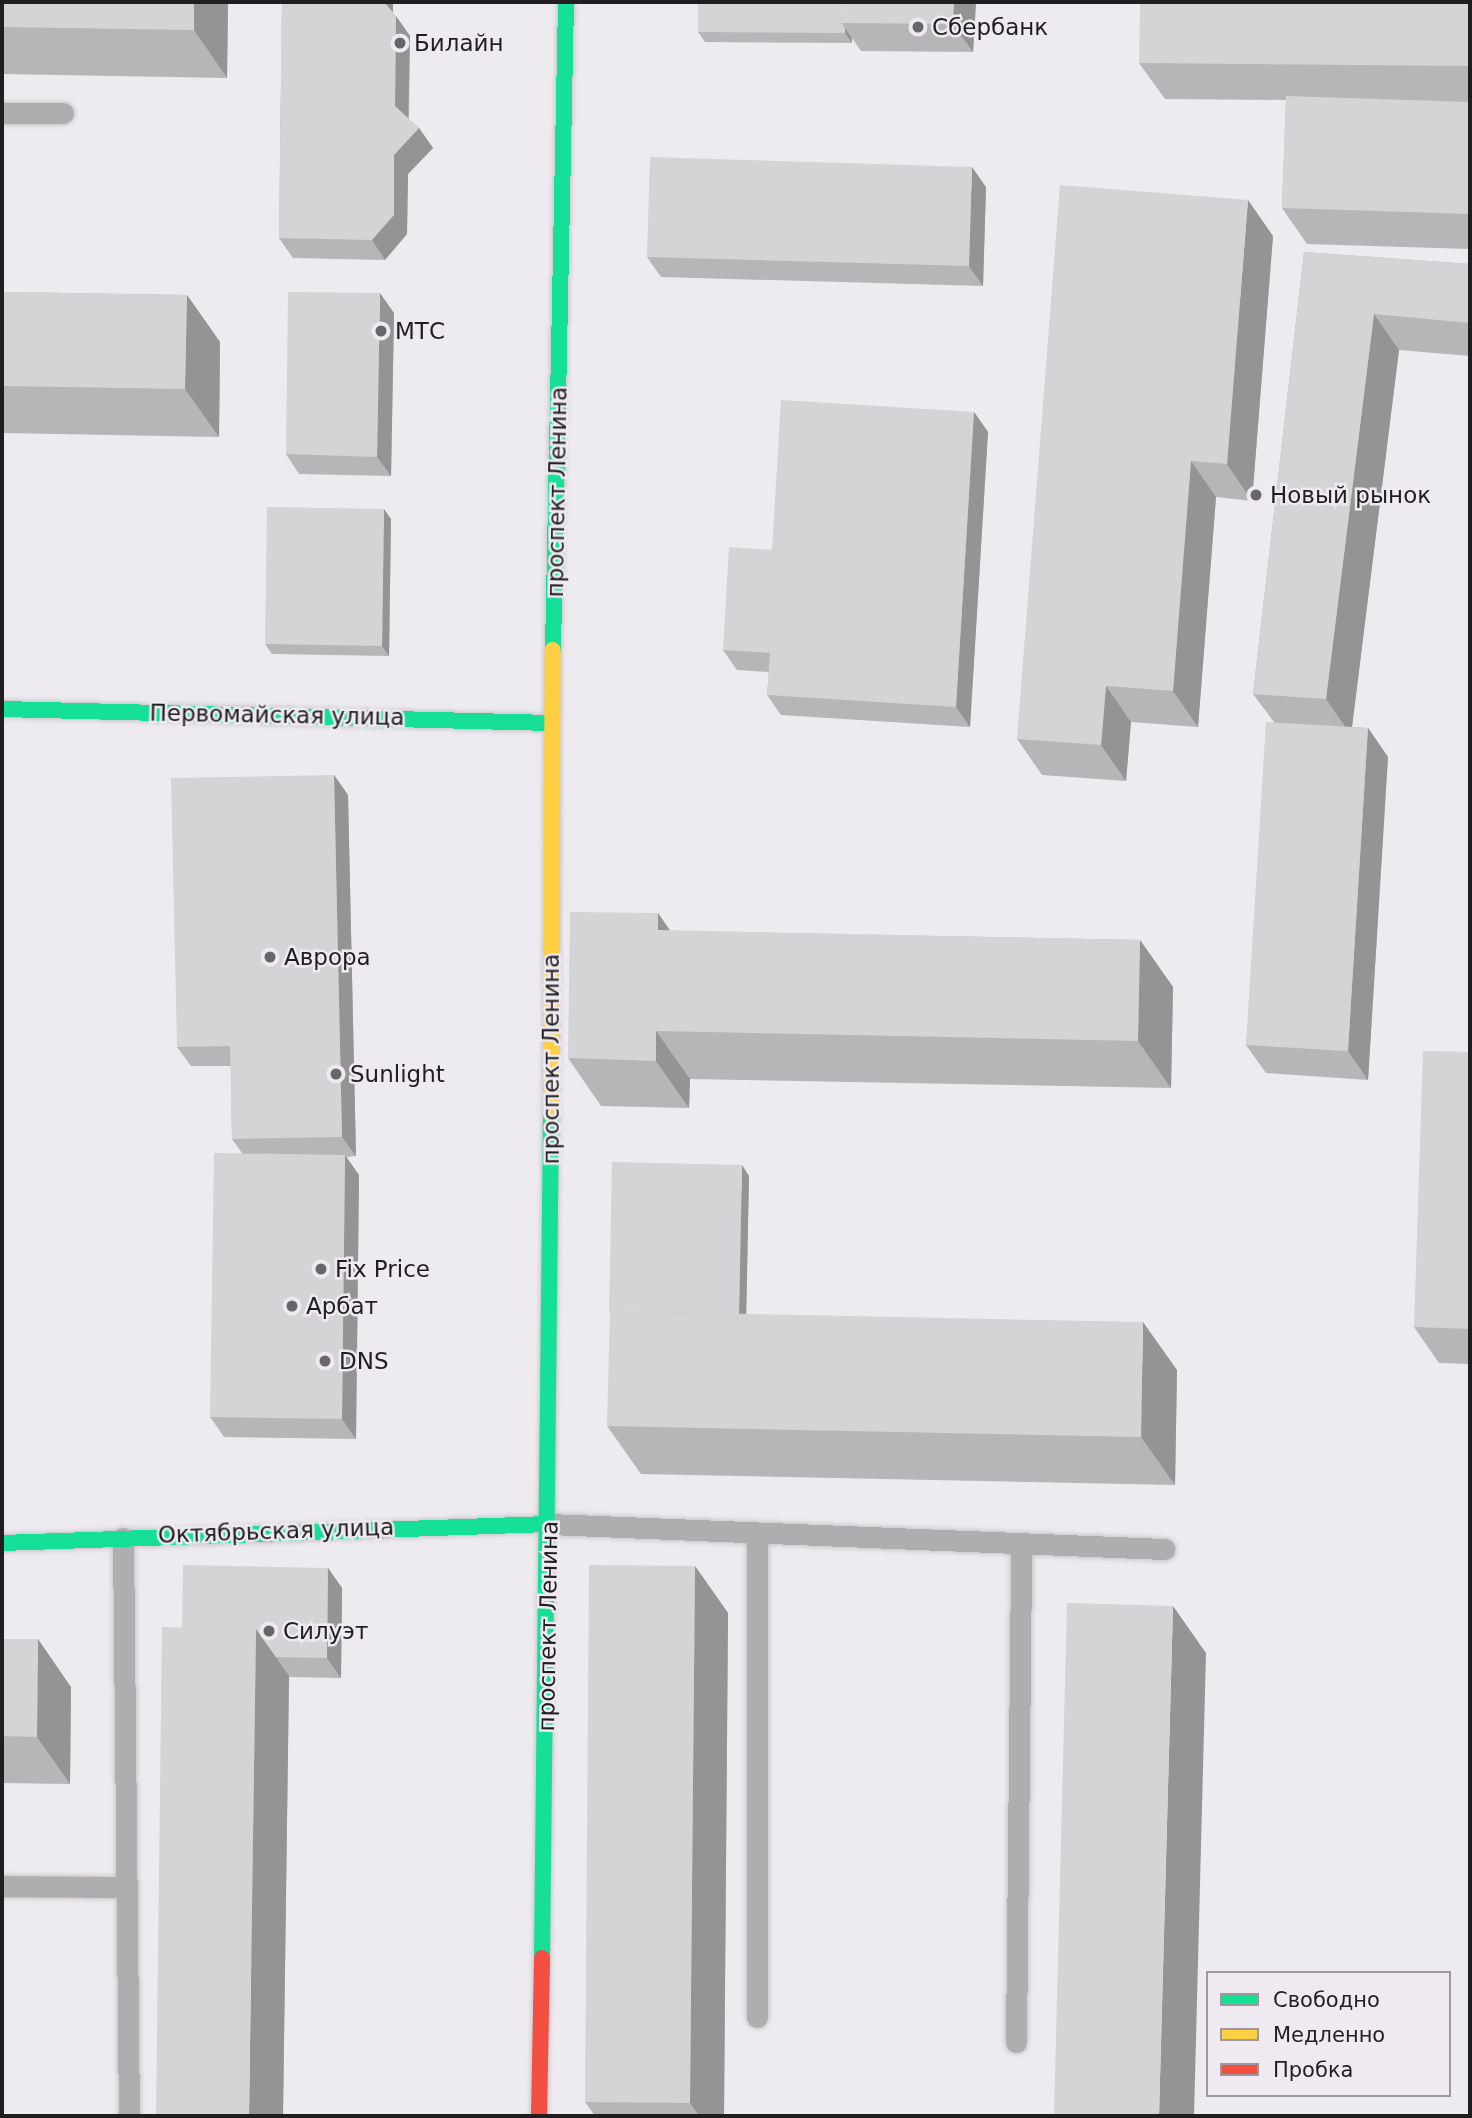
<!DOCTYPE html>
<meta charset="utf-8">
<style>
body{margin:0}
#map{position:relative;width:1472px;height:2118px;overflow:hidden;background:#eeebf0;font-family:"DejaVu Sans",sans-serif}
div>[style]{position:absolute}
.roads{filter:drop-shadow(0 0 2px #c9c7ca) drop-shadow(0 0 2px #c9c7ca)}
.lane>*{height:21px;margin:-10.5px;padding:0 10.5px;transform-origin:10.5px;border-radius:10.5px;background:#aeadaf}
.fast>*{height:16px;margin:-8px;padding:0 8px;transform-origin:8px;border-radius:8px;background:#16e098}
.slow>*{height:16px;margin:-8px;padding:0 8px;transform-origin:8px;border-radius:8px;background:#ffcf43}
.jam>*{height:16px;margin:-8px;padding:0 8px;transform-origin:8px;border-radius:8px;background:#f24e42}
.wall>*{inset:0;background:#b6b5b7}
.shaded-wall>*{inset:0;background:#949495}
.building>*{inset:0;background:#d4d3d5}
.dots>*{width:19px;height:19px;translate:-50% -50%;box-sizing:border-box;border:4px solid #efeaf1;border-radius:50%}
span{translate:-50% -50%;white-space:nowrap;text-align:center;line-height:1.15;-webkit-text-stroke:5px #efeaf1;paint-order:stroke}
.poi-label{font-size:23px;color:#201e21}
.left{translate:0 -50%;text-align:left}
.street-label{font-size:23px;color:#201e21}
.frame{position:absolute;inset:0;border:4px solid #201e21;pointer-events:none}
.legend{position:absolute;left:1206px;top:1971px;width:245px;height:126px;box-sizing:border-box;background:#efeaf1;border:2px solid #9c989e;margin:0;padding:9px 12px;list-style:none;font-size:21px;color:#201e21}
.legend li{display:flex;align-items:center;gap:14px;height:35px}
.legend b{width:35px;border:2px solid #9c989e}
</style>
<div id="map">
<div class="roads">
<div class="lane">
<div style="left:2px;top:113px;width:61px"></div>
<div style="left:549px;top:1524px;width:616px;rotate:2.33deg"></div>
<div style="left:123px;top:1538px;width:578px;rotate:89.41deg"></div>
<div style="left:2px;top:1886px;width:124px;rotate:0.5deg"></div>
<div style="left:757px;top:2017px;width:484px;rotate:-90deg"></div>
<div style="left:1016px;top:2042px;width:495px;rotate:-89.4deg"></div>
</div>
<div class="fast">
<div style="left:553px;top:650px;width:648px;rotate:-88.85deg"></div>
<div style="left:2px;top:709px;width:550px;rotate:1.46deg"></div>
<div style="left:2px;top:1543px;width:547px;rotate:-1.99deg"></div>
<div style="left:542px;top:1958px;width:844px;rotate:-89.39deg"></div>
</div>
<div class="slow">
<div style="left:551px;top:1114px;width:464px;rotate:-89.8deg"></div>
</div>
<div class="jam">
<div style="left:539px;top:2116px;width:158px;rotate:-88.9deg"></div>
</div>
</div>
<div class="wall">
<div style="clip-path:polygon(2px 2px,228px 2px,227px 78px,2px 74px)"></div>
<div style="clip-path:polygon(282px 2px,393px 2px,393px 13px,410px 36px,409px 119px,419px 128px,433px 148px,408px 174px,407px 234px,385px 260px,293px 258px,279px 238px)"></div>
<div style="clip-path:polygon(976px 2px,973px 52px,861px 51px,852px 38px,852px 43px,705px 42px,698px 32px)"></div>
<div style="clip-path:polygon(1470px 2px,1470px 249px,1307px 244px,1282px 208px,1286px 100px,1165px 99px,1139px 63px)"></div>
<div style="clip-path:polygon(986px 187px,983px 286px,661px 277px,647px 257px)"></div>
<div style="clip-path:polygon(1273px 236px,1252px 501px,1216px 497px,1198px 727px,1131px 722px,1126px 781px,1042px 775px,1017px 739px)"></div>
<div style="clip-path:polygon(1304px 252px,1470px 264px,1470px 356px,1399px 350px,1352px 727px,1368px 728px,1388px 757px,1368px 1080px,1266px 1073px,1246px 1045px,1274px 722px,1253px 694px)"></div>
<div style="clip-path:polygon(2px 292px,187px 295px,220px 342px,219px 437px,2px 433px)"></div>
<div style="clip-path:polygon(394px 313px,391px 476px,299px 474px,286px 454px)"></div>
<div style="clip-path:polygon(974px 412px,988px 432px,970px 727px,781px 715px,767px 695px,769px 672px,737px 670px,723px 650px,772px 550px)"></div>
<div style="clip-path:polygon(391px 519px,389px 656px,272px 654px,265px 644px)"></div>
<div style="clip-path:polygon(334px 775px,348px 795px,356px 1156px,346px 1157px,359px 1175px,356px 1439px,224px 1437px,210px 1417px,242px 1153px,232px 1139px,231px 1066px,191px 1066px,177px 1047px)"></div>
<div style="clip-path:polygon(658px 913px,670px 931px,1140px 940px,1173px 987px,1171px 1088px,690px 1079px,689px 1108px,601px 1106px,568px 1058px)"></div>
<div style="clip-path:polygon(1470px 1052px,1470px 1364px,1439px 1363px,1414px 1327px)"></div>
<div style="clip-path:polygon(749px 1176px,746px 1314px,1177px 1370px,1175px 1485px,641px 1474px,607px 1426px)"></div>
<div style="clip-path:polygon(695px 1566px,728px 1613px,724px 2116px,595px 2116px,585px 2102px)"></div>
<div style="clip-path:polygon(328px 1568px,342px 1588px,341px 1678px,289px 1677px,283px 2116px,182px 1628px)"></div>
<div style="clip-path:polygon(2px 1639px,71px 1687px,70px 1784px,2px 1783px)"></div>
</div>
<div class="shaded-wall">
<div style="clip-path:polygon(194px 2px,228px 2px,227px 78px,194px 30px)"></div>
<div style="clip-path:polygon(383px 2px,393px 2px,393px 15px)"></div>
<div style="clip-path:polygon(954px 2px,976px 2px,973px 52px,953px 24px)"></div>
<div style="clip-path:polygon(396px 16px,410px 36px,408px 126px,395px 106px)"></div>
<div style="clip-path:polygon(845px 28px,852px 38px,852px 43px,845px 33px)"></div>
<div style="clip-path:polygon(419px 128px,433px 148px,408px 174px,407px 234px,385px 260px,372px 240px,394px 155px)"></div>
<div style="clip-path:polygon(972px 167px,986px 187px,983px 286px,969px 266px)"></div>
<div style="clip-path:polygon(1248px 200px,1273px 236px,1252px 501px,1227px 464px)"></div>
<div style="clip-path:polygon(380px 293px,394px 313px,391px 476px,377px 457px)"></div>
<div style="clip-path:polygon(187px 295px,220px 342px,219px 437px,185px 389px)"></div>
<div style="clip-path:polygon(1374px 314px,1399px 350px,1351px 735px,1326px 699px)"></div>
<div style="clip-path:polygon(974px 412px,988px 432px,970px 727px,956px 707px)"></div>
<div style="clip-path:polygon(1191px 461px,1216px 497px,1198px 727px,1173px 691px)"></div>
<div style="clip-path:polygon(384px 509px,391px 519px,389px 656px,382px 646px)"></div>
<div style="clip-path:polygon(1106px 686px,1131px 722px,1126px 781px,1101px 745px)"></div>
<div style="clip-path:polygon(1368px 728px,1388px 757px,1368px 1080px,1348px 1051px)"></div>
<div style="clip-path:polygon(334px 775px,348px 795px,356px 1156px,342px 1137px)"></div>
<div style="clip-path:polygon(658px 913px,691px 961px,658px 930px)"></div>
<div style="clip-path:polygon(1140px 940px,1173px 987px,1171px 1088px,1138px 1041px)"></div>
<div style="clip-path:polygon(656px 1031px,690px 1079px,689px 1108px,656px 1061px)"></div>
<div style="clip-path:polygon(345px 1155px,359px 1175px,356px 1439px,342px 1419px)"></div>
<div style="clip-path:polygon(742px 1165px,749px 1176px,746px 1328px,739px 1318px)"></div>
<div style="clip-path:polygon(1143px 1322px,1177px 1370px,1175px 1485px,1141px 1437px)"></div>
<div style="clip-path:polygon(695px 1566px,728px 1613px,724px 2116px,699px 2116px,690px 2103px)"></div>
<div style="clip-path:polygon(328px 1568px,342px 1588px,341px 1678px,327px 1658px)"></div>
<div style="clip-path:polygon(1173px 1606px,1206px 1653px,1194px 2116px,1159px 2116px)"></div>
<div style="clip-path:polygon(256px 1629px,289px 1676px,283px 2116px,249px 2116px)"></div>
<div style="clip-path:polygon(38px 1639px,71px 1687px,70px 1784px,37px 1737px)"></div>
</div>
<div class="building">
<div style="clip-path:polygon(2px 2px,194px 2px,194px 30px,2px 27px)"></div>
<div style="clip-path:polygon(282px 2px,384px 2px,396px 16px,395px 106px,419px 128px,394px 155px,394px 215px,372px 240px,279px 238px)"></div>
<div style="clip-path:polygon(698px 2px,842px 2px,841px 23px,845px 28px,845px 33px,698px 32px)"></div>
<div style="clip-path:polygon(842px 2px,954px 2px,953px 24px,841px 23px)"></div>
<div style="clip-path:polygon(1140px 2px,1470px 2px,1470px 66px,1139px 63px)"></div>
<div style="clip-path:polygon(1286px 96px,1470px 102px,1470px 214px,1282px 208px)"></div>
<div style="clip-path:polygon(650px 157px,972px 167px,969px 266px,647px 257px)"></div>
<div style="clip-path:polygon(1060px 185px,1248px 200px,1227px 464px,1191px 461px,1173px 691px,1106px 686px,1101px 745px,1017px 739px)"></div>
<div style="clip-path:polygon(1304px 252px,1470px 264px,1470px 323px,1374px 314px,1326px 699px,1253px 694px)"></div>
<div style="clip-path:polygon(2px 292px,187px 295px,185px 389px,2px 386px)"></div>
<div style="clip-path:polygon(288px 292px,380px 293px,377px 457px,286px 454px)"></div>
<div style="clip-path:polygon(781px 400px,974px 412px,956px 707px,767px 695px,770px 653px,723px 650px,729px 547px,772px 550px)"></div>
<div style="clip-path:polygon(267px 507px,384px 509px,382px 646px,265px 644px)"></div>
<div style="clip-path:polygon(1266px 722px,1368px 728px,1348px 1051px,1246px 1045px)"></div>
<div style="clip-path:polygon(334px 775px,342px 1137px,232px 1139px,230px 1046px,177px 1047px,171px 778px)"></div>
<div style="clip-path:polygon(570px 912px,658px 913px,658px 930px,1140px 940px,1138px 1041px,656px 1031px,656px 1061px,568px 1058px)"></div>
<div style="clip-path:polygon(1423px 1051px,1470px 1052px,1470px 1329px,1414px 1327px)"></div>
<div style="clip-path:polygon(214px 1153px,345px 1155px,342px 1419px,210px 1417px)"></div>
<div style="clip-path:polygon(612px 1162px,742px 1165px,739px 1314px,610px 1311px,609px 1315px)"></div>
<div style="clip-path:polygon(610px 1311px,1143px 1322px,1141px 1437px,607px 1426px)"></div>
<div style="clip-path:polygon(183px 1565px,328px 1568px,327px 1658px,276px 1657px,256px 1629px,182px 1628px)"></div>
<div style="clip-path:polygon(589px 1565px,695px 1566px,690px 2103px,585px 2102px)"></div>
<div style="clip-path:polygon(1067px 1603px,1173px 1606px,1159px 2116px,1054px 2116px)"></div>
<div style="clip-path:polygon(162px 1627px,256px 1629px,249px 2116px,156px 2116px)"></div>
<div style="clip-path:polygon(2px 1639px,38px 1639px,37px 1737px,2px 1736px)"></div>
</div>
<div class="dots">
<div style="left:918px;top:27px;background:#686669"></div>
<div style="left:400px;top:43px;background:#686669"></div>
<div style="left:381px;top:331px;background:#686669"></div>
<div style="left:1256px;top:495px;background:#686669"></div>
<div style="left:270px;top:957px;background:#686669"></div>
<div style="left:336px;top:1074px;background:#686669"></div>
<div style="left:321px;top:1269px;background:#686669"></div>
<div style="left:292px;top:1306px;background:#686669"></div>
<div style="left:325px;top:1361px;background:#686669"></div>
<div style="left:269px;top:1631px;background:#686669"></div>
</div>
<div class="poi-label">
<span class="left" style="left:932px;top:27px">Сбербанк</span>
<span class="left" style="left:414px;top:43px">Билайн</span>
<span class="left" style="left:395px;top:331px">МТС</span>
<span class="left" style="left:1270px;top:495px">Новый рынок</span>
<span class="left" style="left:284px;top:957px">Аврора</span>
<span class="left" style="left:350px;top:1074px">Sunlight</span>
<span class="left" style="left:335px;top:1269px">Fix Price</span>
<span class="left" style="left:306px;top:1306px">Арбат</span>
<span class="left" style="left:339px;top:1361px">DNS</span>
<span class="left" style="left:283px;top:1631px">Силуэт</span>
</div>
<div class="street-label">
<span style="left:557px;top:492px;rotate:-89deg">проспект Ленина</span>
<span style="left:277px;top:715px;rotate:1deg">Первомайская улица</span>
<span style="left:551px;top:1059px;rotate:-90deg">проспект Ленина</span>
<span style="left:276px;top:1531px;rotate:-2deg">Октябрьская улица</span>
<span style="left:548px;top:1626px;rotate:-89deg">проспект Ленина</span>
</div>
<div class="frame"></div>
<ul class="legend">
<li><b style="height:9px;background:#16e098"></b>Свободно</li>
<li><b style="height:9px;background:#ffcf43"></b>Медленно</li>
<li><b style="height:9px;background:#f24e42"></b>Пробка</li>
</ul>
</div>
